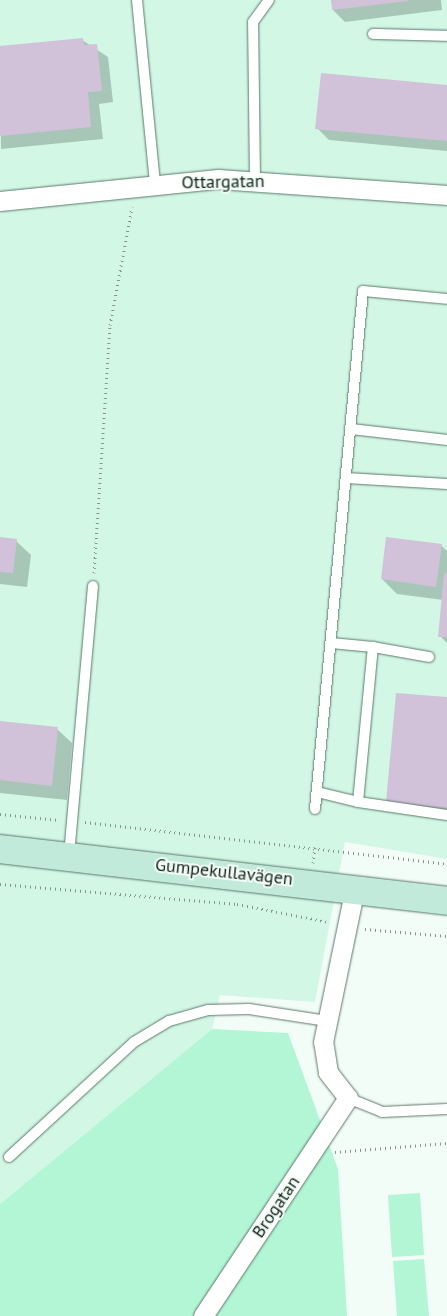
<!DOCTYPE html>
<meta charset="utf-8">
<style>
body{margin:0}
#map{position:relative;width:447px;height:1316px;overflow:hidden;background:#f2fdf7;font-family:"PT Sans",sans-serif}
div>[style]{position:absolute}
.built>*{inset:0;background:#d2f8e5}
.green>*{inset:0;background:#b3f6d5}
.shadow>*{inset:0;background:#0003}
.building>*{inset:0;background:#d2c2d9}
.path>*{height:3px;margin-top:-1.5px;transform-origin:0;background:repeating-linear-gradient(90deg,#8a948f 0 1px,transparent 0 5px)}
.roads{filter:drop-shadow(0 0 1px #5d786a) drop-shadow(0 0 1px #5d786a)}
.lane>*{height:10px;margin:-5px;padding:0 5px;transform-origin:5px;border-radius:5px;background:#fff}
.street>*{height:19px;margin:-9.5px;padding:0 9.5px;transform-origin:9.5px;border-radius:9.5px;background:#fff}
.secondary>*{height:28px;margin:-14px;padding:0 14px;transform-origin:14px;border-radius:14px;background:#c1eadb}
span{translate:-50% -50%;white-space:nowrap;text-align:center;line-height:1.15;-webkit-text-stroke:4px #f2fdf7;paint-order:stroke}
.street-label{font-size:18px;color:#17211c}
</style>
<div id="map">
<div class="built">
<div style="clip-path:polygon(0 0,447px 0,447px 859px,345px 842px,315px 1002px,220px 995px,212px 1029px,0 1204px)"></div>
</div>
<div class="green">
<div style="clip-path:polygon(212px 1029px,288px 1033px,338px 1169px,347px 1316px,0 1316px,0 1204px)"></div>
<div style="clip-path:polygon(420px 1193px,424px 1255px,392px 1257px,388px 1195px)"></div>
<div style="clip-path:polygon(424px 1259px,429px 1316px,397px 1316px,393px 1261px)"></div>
</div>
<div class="shadow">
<div style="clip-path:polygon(332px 0,441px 0,442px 10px,345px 22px,333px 10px)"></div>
<div style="clip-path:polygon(82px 40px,108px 57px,113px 102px,99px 104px,103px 139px,1px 149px,0 48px)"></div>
<div style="clip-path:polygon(447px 86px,447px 151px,329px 140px,317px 128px)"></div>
<div style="clip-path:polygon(0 539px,16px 541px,31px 555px,27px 587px,0 584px)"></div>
<div style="clip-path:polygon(441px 545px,447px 551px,447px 643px,440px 636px,443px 600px,397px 594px,382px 579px)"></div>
<div style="clip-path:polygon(447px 699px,447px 818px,399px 813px,387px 802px)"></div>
<div style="clip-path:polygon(0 723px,57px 729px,72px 743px,67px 800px,0 793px)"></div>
</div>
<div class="building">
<div style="clip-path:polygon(331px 0,408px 0,408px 1px,332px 10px)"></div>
<div style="clip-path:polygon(83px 38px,84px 45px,97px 44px,102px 91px,88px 92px,91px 127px,0 136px,0 46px)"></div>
<div style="clip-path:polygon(321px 73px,447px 85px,447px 141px,315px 129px)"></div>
<div style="clip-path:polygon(0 537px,17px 539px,13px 573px,0 572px)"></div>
<div style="clip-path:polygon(386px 537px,442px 544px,436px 587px,381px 579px)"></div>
<div style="clip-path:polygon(444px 573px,447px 574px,447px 637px,438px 637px)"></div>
<div style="clip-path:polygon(396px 693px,447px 697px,447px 808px,386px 802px)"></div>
<div style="clip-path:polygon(0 721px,58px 727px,52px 786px,0 780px)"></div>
</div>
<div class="path">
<div style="left:94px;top:573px;width:249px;rotate:-86.3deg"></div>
<div style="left:110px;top:325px;width:120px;rotate:-79.4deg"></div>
<div style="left:0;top:814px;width:59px;rotate:5.8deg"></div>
<div style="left:85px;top:822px;width:364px;rotate:6.6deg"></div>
<div style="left:313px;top:863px;width:17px;rotate:-83deg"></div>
<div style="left:0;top:884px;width:238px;rotate:4.8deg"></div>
<div style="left:237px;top:904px;width:94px;rotate:11.1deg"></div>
<div style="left:365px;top:929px;width:82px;rotate:4.9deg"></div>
<div style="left:335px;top:1152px;width:112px;rotate:-4.6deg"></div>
</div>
<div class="roads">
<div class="lane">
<div style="left:137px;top:0;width:186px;rotate:84.4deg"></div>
<div style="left:373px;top:34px;width:74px;rotate:1.5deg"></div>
<div style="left:255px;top:180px;width:158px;rotate:-90.7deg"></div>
<div style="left:253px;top:22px;width:27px;rotate:-54deg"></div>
<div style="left:351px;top:429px;width:97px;rotate:6.5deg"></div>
<div style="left:346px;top:478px;width:101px;rotate:3.4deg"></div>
<div style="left:373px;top:647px;width:57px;rotate:10.1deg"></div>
<div style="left:317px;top:792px;width:42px;rotate:13.7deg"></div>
<div style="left:358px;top:802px;width:156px;rotate:-84.5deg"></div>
<div style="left:373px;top:647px;width:42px;rotate:-174.6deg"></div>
<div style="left:358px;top:802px;width:90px;rotate:8.3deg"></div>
<div style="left:315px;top:809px;width:520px;rotate:-84.71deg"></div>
<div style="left:363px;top:291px;width:84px;rotate:5.4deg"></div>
<div style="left:69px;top:855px;width:270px;rotate:-84.9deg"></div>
<div style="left:348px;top:1098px;width:37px;rotate:22deg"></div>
<div style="left:382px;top:1112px;width:65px;rotate:-2.6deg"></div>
<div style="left:9px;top:1157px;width:170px;rotate:-42.6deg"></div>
<div style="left:134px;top:1042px;width:41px;rotate:-31deg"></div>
<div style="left:169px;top:1021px;width:41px;rotate:-15.8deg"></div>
<div style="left:208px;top:1010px;width:41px;rotate:-1.4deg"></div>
<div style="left:249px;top:1009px;width:79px;rotate:8.7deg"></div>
</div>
<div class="street">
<div style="left:0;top:201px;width:219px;rotate:-5.8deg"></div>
<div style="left:218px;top:179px;width:230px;rotate:4deg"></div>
<div style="left:203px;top:1316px;width:262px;rotate:-56.4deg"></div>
<div style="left:348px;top:1098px;width:33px;rotate:-128deg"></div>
<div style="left:328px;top:1072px;width:30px;rotate:-99deg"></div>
<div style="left:323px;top:1042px;width:158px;rotate:-78.3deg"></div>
</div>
<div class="secondary">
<div style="left:0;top:849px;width:450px;rotate:6.6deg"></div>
</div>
</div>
<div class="street-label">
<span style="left:223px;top:182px;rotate:-1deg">Ottargatan</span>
<span style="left:224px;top:872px;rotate:6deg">Gumpekullavägen</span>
<span style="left:276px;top:1207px;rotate:-56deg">Brogatan</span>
</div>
</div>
